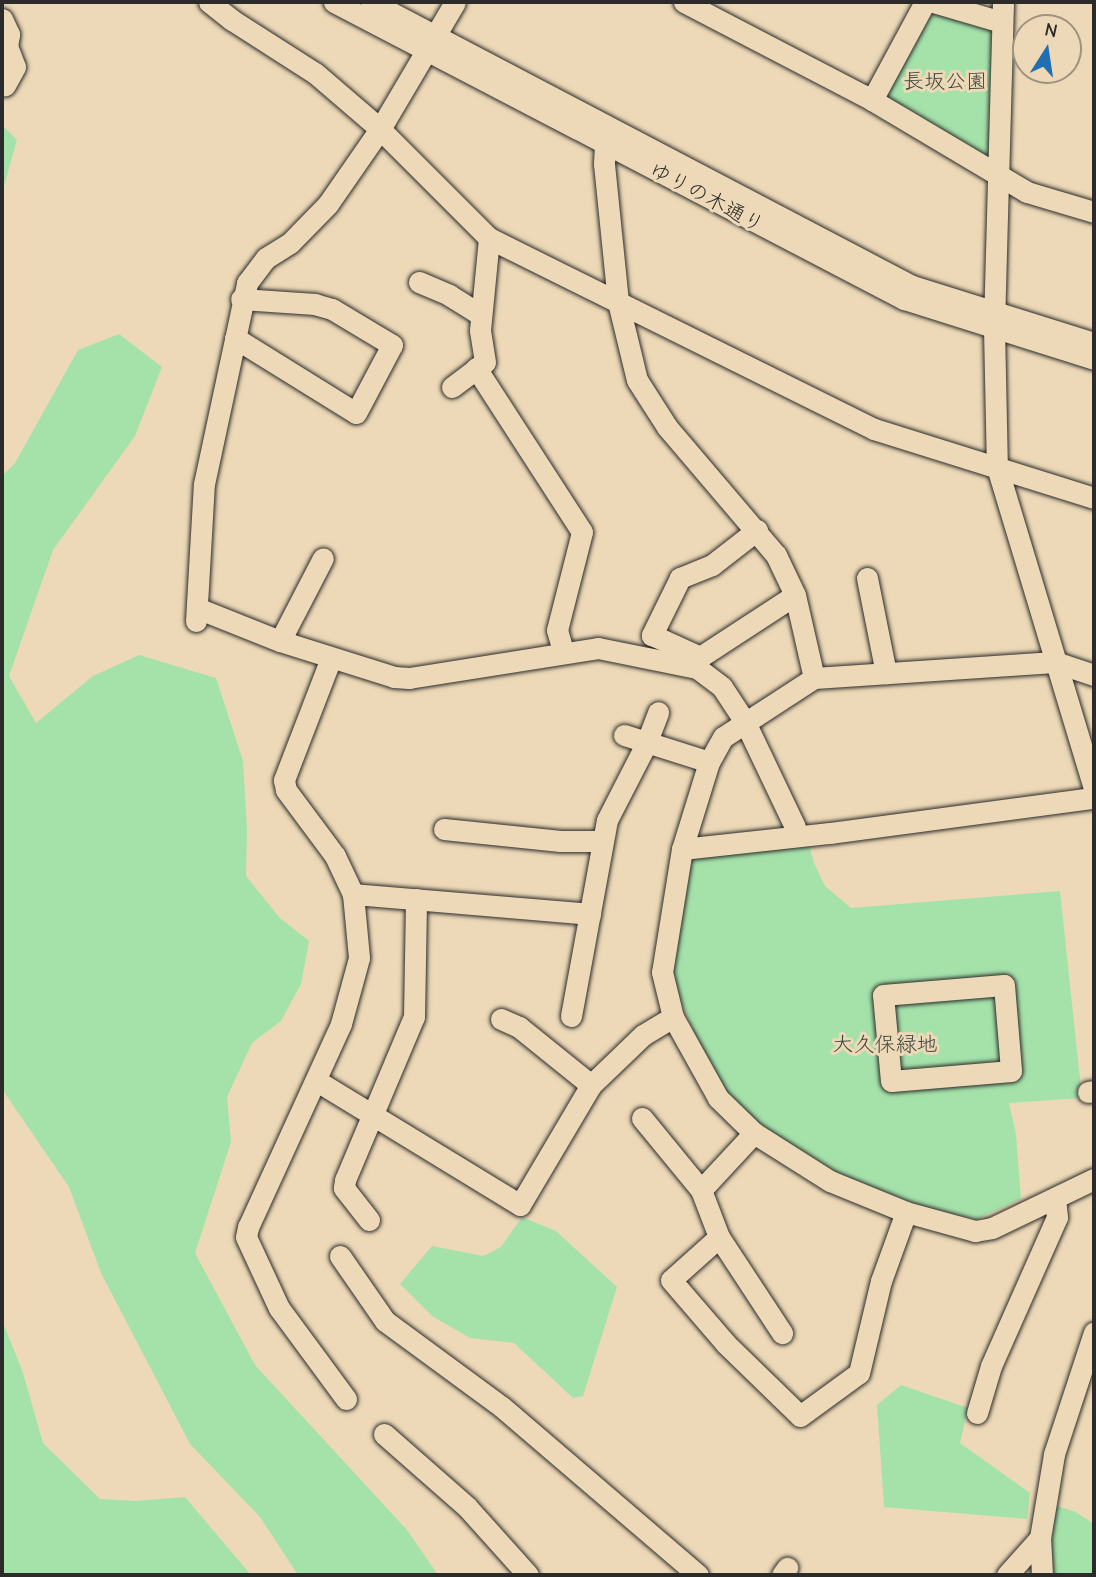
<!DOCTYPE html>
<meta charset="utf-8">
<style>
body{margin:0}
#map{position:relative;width:1096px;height:1577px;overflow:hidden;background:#edd9b7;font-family:"Comic Neue","Klee One",sans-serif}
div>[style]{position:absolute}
.green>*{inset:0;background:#a5e2aa}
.roads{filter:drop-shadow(0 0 2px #2b2b2b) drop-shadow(0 0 2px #2b2b2b)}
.minor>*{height:21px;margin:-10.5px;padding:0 10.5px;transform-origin:10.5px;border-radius:10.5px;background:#edd9b7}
span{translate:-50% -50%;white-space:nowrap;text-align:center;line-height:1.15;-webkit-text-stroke:6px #edd9b7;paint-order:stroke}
.park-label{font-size:21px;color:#3d463e}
.street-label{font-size:21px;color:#2b2b2b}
.frame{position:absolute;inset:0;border:4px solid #2b2b2b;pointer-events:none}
.north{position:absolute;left:1012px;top:14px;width:70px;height:70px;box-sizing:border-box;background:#edd9b7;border:2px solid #9f937f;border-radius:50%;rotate:12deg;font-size:19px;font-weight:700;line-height:28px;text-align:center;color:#2b2b2b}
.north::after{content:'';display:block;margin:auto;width:24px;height:32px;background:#1f6fb2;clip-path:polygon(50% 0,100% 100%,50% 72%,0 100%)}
</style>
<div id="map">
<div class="green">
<div style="clip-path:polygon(925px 2px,1002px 22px,998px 176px,872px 100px)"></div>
<div style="clip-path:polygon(2px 125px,17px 140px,2px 193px)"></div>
<div style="clip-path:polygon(119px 334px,162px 367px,135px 436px,53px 550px,9px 676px,36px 723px,93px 676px,139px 655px,216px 678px,243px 761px,247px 829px,246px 876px,280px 918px,309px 941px,301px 984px,281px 1021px,252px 1043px,227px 1097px,231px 1142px,195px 1253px,255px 1365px,407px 1530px,438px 1575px,298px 1575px,260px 1517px,190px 1444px,101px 1273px,69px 1187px,2px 1089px,2px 476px,15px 463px,78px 350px)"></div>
<div style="clip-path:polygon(808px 841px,814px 863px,825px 886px,851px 908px,1060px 891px,1082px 1098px,1009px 1103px,1016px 1135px,1021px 1199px,977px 1219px,897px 1202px,822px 1168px,754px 1121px,725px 1093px,707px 1062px,672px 980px,670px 963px,690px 853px)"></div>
<div style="clip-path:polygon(522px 1217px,556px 1231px,617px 1287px,583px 1396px,573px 1398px,514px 1343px,470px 1338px,432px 1316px,400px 1284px,432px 1246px,483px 1256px,501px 1247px)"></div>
<div style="clip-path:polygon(2px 1320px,23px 1373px,43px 1443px,100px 1499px,136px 1501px,185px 1497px,251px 1575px,2px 1575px)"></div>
<div style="clip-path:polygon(901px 1385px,968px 1408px,960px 1443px,1030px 1493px,1027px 1519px,884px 1507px,877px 1405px)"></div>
<div style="clip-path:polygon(1054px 1505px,1076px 1512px,1094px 1524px,1094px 1575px,1054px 1575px,1050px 1526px)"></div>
</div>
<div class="roads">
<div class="minor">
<div style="left:209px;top:2px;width:29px;rotate:38deg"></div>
<div style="left:232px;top:20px;width:98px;rotate:32.6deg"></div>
<div style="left:315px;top:73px;width:86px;rotate:40.7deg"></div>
<div style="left:380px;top:129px;width:154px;rotate:45deg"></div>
<div style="left:489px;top:238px;width:430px;rotate:26.4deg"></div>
<div style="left:874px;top:429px;width:231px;rotate:17.4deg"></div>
<div style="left:334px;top:2px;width:643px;rotate:27.52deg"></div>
<div style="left:904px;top:299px;width:199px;rotate:17.5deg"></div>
<div style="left:371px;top:2px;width:611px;rotate:27.7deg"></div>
<div style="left:912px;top:286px;width:191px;rotate:17.4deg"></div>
<div style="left:684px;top:2px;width:212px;rotate:27.5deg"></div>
<div style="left:872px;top:100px;width:180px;rotate:30.7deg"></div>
<div style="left:1027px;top:192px;width:70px;rotate:16.6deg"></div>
<div style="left:933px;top:2px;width:72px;rotate:16.2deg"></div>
<div style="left:1003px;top:2px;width:326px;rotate:91.6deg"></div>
<div style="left:994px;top:328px;width:139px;rotate:88.8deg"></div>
<div style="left:997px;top:467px;width:336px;rotate:73.2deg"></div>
<div style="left:2px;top:19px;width:17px;rotate:65deg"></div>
<div style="left:9px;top:34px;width:12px;rotate:99deg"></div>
<div style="left:7px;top:46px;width:22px;rotate:69deg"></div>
<div style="left:15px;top:67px;width:21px;rotate:119deg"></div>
<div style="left:872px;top:100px;width:111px;rotate:-61.6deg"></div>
<div style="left:611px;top:132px;width:13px;rotate:117deg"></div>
<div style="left:605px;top:144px;width:20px;rotate:93deg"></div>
<div style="left:604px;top:164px;width:139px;rotate:84.2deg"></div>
<div style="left:618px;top:302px;width:80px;rotate:76.3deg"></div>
<div style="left:637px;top:380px;width:56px;rotate:57.4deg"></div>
<div style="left:667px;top:427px;width:168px;rotate:49.6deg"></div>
<div style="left:776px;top:555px;width:44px;rotate:64.6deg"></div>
<div style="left:795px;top:595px;width:85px;rotate:77.1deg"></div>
<div style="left:419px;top:282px;width:33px;rotate:23deg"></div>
<div style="left:449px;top:295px;width:38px;rotate:32deg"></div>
<div style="left:235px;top:338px;width:142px;rotate:31.8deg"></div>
<div style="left:356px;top:413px;width:77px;rotate:-62.1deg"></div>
<div style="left:392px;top:345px;width:70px;rotate:-149deg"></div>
<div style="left:332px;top:309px;width:18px;rotate:-164deg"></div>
<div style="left:315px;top:304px;width:74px;rotate:-176.1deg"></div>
<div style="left:476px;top:368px;width:195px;rotate:57.1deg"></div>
<div style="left:582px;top:532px;width:101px;rotate:104.3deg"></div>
<div style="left:557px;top:630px;width:22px;rotate:74deg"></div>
<div style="left:452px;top:387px;width:41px;rotate:-37.1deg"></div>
<div style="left:485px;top:362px;width:32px;rotate:-99deg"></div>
<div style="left:480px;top:330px;width:92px;rotate:-84.4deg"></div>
<div style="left:757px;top:530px;width:57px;rotate:142.1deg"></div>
<div style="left:712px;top:565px;width:35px;rotate:158deg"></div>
<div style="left:680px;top:578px;width:64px;rotate:116.2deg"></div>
<div style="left:652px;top:635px;width:53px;rotate:24.6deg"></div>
<div style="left:700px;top:657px;width:113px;rotate:-33.1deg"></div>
<div style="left:867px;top:578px;width:97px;rotate:78.7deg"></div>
<div style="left:197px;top:608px;width:89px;rotate:21.7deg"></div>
<div style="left:280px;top:641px;width:120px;rotate:17.5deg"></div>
<div style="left:394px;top:677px;width:15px;rotate:4deg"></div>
<div style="left:409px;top:678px;width:191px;rotate:-9deg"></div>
<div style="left:598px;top:648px;width:101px;rotate:11.4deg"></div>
<div style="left:697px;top:668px;width:31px;rotate:37deg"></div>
<div style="left:722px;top:687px;width:42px;rotate:56.7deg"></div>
<div style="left:745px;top:722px;width:116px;rotate:64.5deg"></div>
<div style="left:196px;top:621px;width:137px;rotate:-86.7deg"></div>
<div style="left:204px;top:484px;width:206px;rotate:-77.9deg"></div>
<div style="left:247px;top:283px;width:31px;rotate:-53deg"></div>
<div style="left:266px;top:258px;width:28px;rotate:-32deg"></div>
<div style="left:290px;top:243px;width:54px;rotate:-45.7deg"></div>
<div style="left:328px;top:204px;width:91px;rotate:-55.3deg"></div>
<div style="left:380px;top:129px;width:147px;rotate:-59.4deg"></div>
<div style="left:280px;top:641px;width:93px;rotate:-62.6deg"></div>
<div style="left:331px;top:658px;width:131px;rotate:111.1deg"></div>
<div style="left:284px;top:780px;width:10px;rotate:79deg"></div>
<div style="left:286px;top:790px;width:82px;rotate:53.4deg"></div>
<div style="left:335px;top:856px;width:42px;rotate:64.7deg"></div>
<div style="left:353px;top:894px;width:64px;rotate:84.6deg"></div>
<div style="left:359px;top:958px;width:68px;rotate:105.3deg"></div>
<div style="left:341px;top:1024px;width:223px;rotate:114.6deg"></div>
<div style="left:248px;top:1227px;width:10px;rotate:101deg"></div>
<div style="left:246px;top:1237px;width:78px;rotate:65.1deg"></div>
<div style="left:279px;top:1308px;width:113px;rotate:53.6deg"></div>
<div style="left:1094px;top:675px;width:41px;rotate:-161.6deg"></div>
<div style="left:1055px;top:662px;width:242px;rotate:176.2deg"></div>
<div style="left:814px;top:678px;width:108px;rotate:147deg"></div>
<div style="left:723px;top:737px;width:29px;rotate:119deg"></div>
<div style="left:709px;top:762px;width:91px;rotate:107.2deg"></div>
<div style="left:682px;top:849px;width:125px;rotate:99.2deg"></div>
<div style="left:662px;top:972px;width:46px;rotate:76.3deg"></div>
<div style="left:673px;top:1017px;width:93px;rotate:60.9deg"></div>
<div style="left:718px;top:1098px;width:50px;rotate:44.2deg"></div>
<div style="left:754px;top:1133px;width:90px;rotate:32.3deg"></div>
<div style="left:830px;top:1181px;width:82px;rotate:22.2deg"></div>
<div style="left:906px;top:1212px;width:72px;rotate:15.4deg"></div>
<div style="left:975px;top:1231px;width:17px;rotate:-10deg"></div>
<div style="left:992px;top:1228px;width:113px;rotate:-25.7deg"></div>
<div style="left:624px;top:735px;width:89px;rotate:17.6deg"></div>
<div style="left:444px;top:829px;width:117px;rotate:5.9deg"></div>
<div style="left:560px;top:841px;width:41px"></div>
<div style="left:682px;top:849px;width:149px;rotate:-6.2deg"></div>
<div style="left:830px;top:833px;width:266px;rotate:-7.6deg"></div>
<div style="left:353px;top:894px;width:238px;rotate:4.8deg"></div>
<div style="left:1004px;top:985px;width:86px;rotate:85.3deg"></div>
<div style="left:1011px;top:1071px;width:120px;rotate:175.2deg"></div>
<div style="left:891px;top:1081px;width:86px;rotate:-95.3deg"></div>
<div style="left:883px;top:995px;width:121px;rotate:-4.7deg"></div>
<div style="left:571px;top:1016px;width:199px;rotate:-79.6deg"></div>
<div style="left:607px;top:820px;width:85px;rotate:-62.8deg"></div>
<div style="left:646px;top:744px;width:34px;rotate:-69deg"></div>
<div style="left:501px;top:1019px;width:20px;rotate:24deg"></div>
<div style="left:519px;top:1027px;width:92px;rotate:38.9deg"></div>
<div style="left:317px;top:1081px;width:238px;rotate:31.4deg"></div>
<div style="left:520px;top:1205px;width:139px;rotate:-59.4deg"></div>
<div style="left:591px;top:1085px;width:72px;rotate:-43.9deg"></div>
<div style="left:643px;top:1035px;width:35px;rotate:-31deg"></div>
<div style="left:1088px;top:1092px;width:6px;rotate:-9deg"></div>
<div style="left:642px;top:1118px;width:93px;rotate:50.7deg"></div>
<div style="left:701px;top:1190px;width:50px;rotate:69deg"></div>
<div style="left:719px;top:1237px;width:115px;rotate:56.7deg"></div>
<div style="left:701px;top:1190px;width:78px;rotate:-47.1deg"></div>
<div style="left:369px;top:1220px;width:41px;rotate:-128deg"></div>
<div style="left:344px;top:1188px;width:8px;rotate:-83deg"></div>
<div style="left:345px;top:1180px;width:177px;rotate:-67.1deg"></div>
<div style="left:414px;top:1017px;width:118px;rotate:-89deg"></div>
<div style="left:719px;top:1237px;width:64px;rotate:138.1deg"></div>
<div style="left:671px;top:1280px;width:84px;rotate:49.3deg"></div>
<div style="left:726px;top:1344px;width:103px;rotate:44.2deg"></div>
<div style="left:800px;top:1416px;width:73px;rotate:-36.1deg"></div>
<div style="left:859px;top:1373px;width:95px;rotate:-76.6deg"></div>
<div style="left:881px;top:1281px;width:73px;rotate:-70.1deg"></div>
<div style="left:340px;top:1256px;width:79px;rotate:55.3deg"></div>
<div style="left:385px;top:1321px;width:145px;rotate:36.3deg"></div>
<div style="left:502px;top:1407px;width:258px;rotate:40.6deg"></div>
<div style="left:977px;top:1413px;width:49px;rotate:-73.4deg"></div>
<div style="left:991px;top:1366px;width:163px;rotate:-66.1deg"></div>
<div style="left:1057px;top:1217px;width:18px;rotate:-96deg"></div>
<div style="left:384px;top:1434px;width:111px;rotate:41.3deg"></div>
<div style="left:467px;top:1507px;width:91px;rotate:48.1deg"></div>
<div style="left:782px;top:1575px;width:9px;rotate:-54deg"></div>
<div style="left:1007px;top:1575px;width:50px;rotate:-48.3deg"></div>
<div style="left:1042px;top:1575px;width:37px;rotate:-93deg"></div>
<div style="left:1040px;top:1538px;width:85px;rotate:-80.5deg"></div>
<div style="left:1054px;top:1454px;width:128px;rotate:-71.8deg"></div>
</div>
</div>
<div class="park-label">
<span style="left:945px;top:81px">長坂公園</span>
<span style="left:885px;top:1044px">大久保緑地</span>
</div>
<div class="street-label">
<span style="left:707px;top:197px;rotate:28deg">ゆりの木通り</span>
</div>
<div class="frame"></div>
<div class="north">N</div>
</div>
